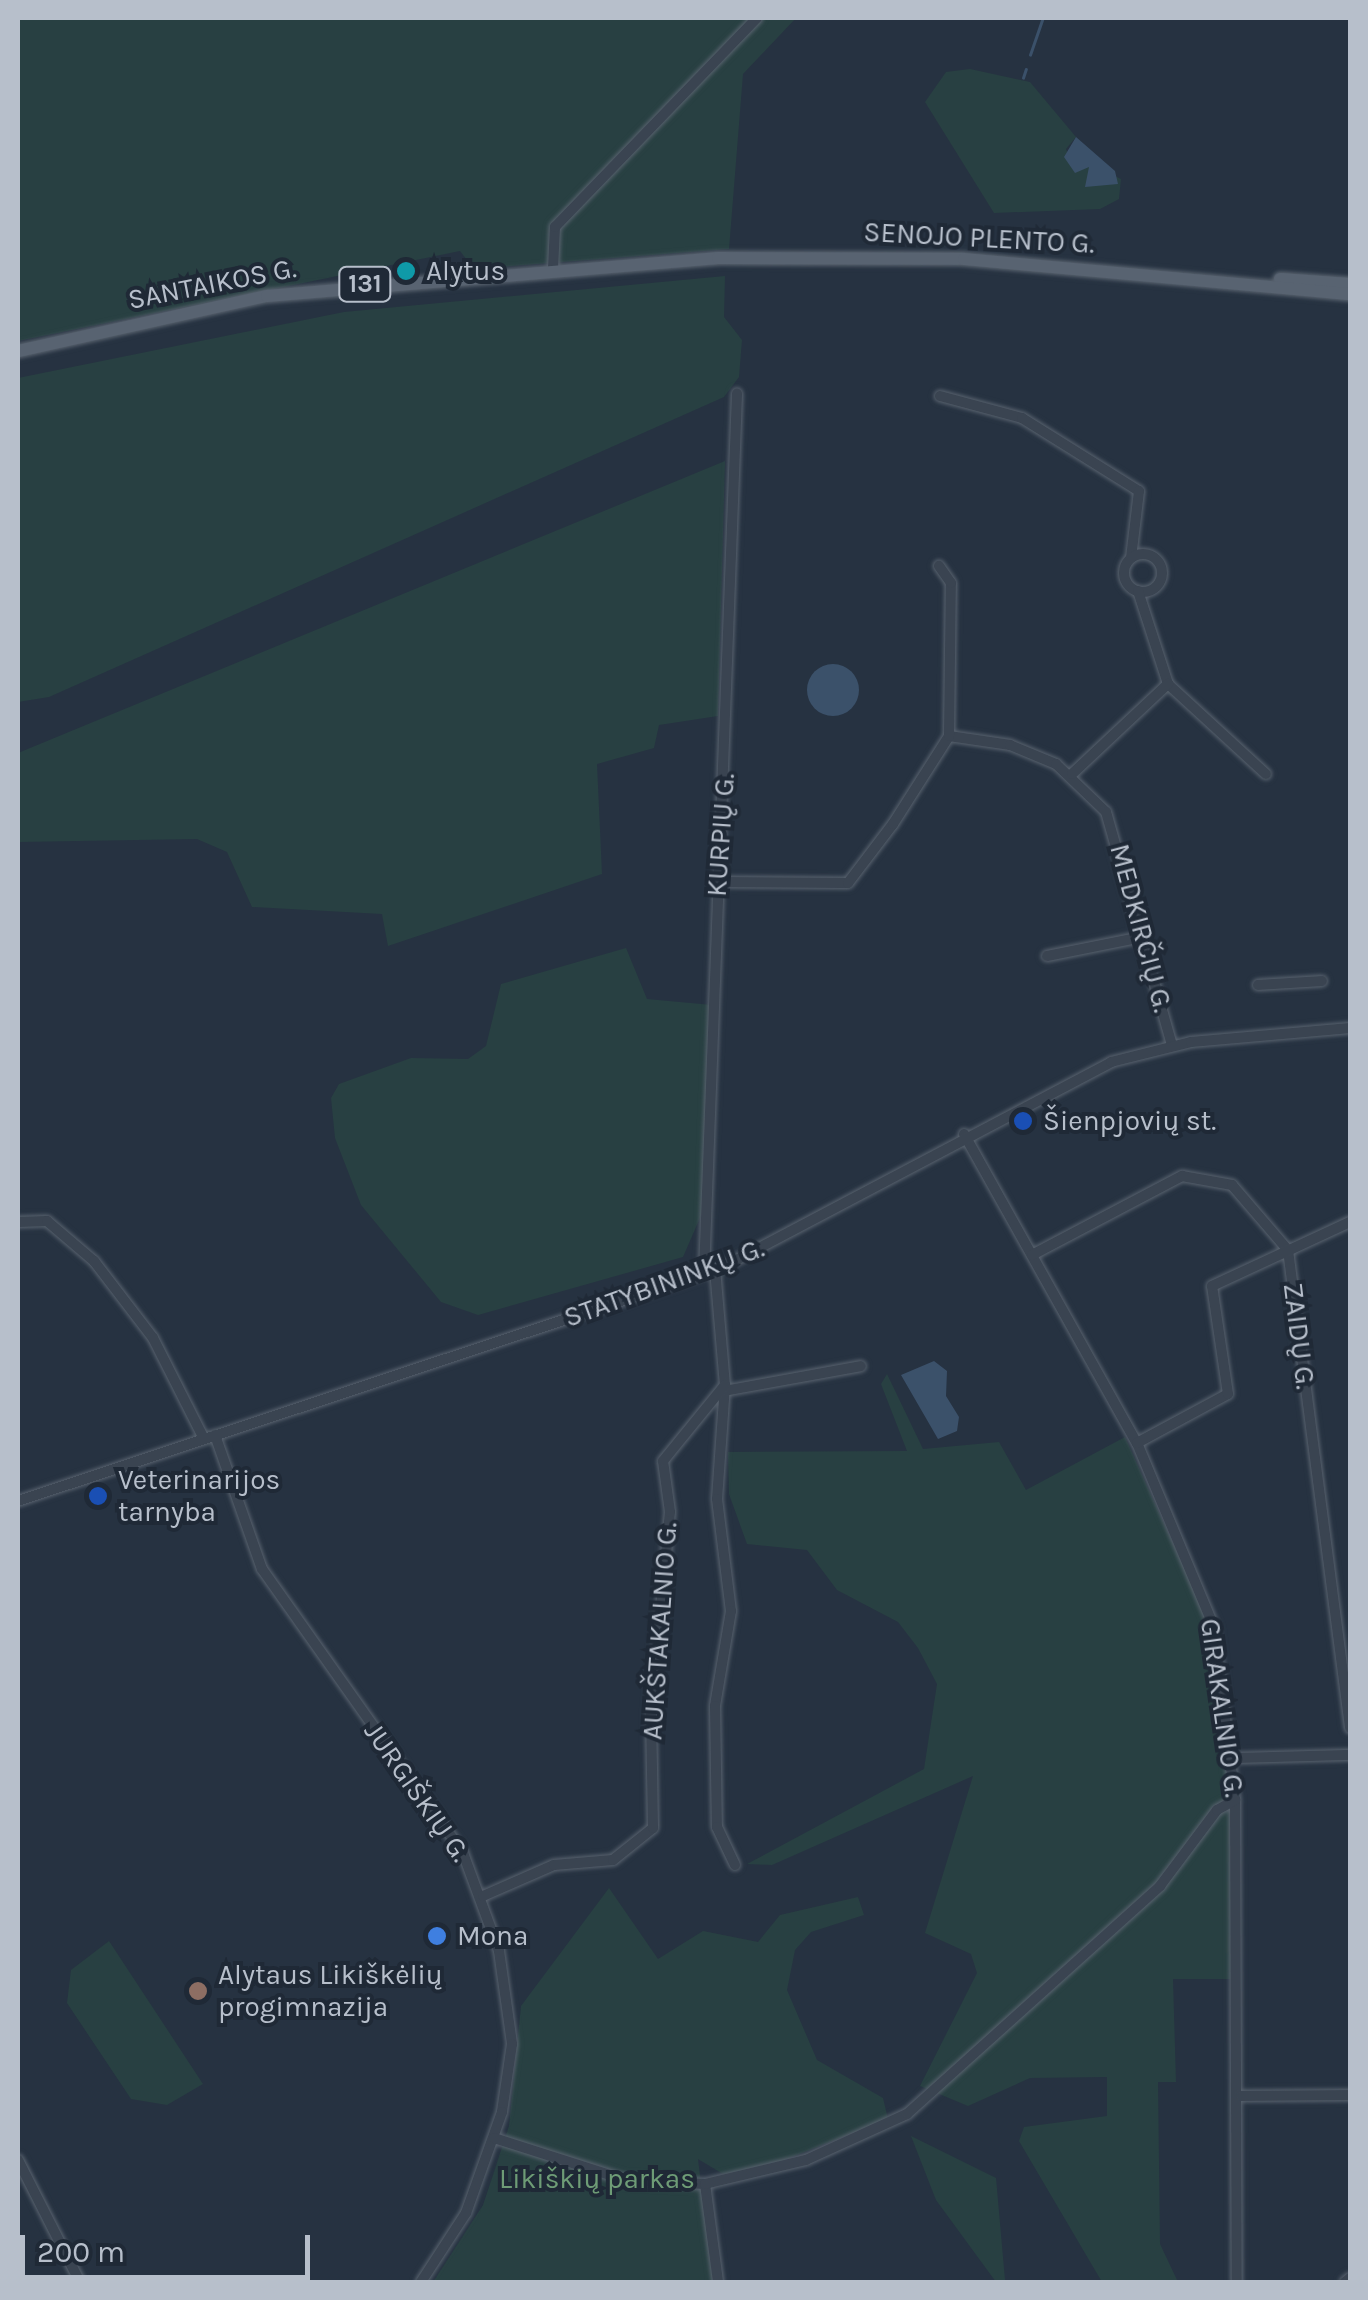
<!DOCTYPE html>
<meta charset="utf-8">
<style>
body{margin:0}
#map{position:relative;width:1368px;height:2300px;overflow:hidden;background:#263241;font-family:Karla,sans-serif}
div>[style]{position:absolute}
.green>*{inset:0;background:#284042}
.water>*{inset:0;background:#3b516a}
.round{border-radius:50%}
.stream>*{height:2.5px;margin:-1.25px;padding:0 1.25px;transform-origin:1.25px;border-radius:1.25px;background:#3b516a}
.roads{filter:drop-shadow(0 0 2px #58626e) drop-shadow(0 0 2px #58626e)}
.minor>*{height:10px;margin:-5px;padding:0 5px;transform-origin:5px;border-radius:5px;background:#3a4451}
.minor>.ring{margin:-5px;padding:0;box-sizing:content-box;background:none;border:10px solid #3a4451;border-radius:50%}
.major>*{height:12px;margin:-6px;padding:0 6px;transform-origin:6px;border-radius:6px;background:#586371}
.dots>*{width:28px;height:28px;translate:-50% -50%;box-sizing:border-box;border:5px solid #1f2936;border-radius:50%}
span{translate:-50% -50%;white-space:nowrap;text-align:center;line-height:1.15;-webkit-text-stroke:8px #1f2936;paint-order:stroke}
.shield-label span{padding:2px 8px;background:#1f2936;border:2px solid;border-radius:8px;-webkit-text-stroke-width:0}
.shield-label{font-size:25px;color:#b7bfcb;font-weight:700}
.street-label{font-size:28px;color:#b7bfcb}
.poi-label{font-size:28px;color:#b7bfcb}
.left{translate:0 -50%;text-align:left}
.park-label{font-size:28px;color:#6e9c76}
.frame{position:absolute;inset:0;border:20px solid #b7bfcb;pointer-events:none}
.scale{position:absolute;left:20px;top:2235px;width:290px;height:45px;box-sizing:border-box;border:5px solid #b7bfcb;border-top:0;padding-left:12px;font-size:30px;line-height:35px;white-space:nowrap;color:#b7bfcb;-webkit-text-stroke:8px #1f2936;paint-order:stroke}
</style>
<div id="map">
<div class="green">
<div style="clip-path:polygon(18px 18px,796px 18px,743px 74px,729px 249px,474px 269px,460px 251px,18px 341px)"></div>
<div style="clip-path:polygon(970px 69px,1030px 82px,1076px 137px,1066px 149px,1075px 172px,1085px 162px,1121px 179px,1119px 199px,1100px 209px,994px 213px,925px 102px,946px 72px)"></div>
<div style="clip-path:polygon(725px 276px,724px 317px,742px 340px,739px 377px,724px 397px,49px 697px,18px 702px,18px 378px,344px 312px)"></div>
<div style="clip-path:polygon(725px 461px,718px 716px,659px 725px,654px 748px,597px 764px,602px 874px,388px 946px,382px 914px,252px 907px,227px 852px,197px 839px,18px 842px,18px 753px)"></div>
<div style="clip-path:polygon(626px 948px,647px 999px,712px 1005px,706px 1204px,683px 1257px,478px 1315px,441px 1302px,361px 1205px,335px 1138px,331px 1098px,339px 1084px,411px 1058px,468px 1059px,486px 1046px,501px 984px)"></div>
<div style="clip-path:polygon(887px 1374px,923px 1449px,999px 1442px,1026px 1490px,1125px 1437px,1208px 1621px,1229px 1773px,1233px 1979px,1173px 1979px,1176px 2082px,1158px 2082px,1160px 2244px,1178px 2282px,1102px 2282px,1019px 2141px,1024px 2127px,1107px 2116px,1107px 2077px,1030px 2078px,968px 2106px,920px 2086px,977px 1973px,971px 1954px,925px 1933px,973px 1776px,772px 1865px,747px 1864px,924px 1769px,937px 1684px,918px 1648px,898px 1622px,837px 1590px,807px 1550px,747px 1544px,729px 1494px,728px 1452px,907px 1451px,881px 1384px)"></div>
<div style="clip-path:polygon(609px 1888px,658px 1959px,703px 1931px,758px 1942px,780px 1915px,858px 1897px,864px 1915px,811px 1932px,795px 1950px,787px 1990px,817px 2060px,883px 2098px,888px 2119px,769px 2166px,723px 2174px,698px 2159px,713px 2282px,433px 2282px,483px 2205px,509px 2126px,521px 2006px)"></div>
<div style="clip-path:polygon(109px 1941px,203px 2084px,167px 2105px,131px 2099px,67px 2003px,71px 1970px)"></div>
<div style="clip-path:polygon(911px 2136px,996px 2178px,1005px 2280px,996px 2282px,936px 2200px)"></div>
</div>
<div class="water">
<div style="clip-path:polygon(1076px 137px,1115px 171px,1118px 184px,1085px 187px,1089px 167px,1075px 173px,1064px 157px)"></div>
<div class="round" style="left:807px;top:664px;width:52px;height:52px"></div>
<div style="clip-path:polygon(934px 1361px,947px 1371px,946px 1396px,959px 1417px,957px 1431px,938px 1439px,901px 1375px)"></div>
</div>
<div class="stream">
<div style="left:1030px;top:55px;width:39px;rotate:-71deg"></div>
<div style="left:1023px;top:78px;width:9px;rotate:-72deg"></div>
</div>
<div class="roads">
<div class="minor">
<div style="left:553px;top:269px;width:42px;rotate:-87.3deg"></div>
<div style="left:555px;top:227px;width:291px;rotate:-46deg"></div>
<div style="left:940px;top:396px;width:85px;rotate:15deg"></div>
<div style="left:1022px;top:418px;width:138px;rotate:32deg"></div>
<div style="left:1139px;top:491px;width:67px;rotate:96.8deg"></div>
<div class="ring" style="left:1124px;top:554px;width:28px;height:28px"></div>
<div style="left:1138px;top:591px;width:98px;rotate:72.1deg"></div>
<div style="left:1168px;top:684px;width:133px;rotate:42.6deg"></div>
<div style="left:949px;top:736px;width:62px;rotate:8.4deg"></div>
<div style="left:1010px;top:745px;width:50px;rotate:22.4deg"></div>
<div style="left:1056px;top:764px;width:69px;rotate:43.8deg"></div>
<div style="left:1106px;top:812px;width:242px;rotate:74.2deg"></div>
<div style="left:1072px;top:774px;width:132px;rotate:-43.2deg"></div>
<div style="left:717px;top:882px;width:131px;rotate:0.4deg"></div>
<div style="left:848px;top:883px;width:74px;rotate:-52.7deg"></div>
<div style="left:893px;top:824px;width:104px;rotate:-57.5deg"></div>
<div style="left:949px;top:736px;width:153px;rotate:-89.3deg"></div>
<div style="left:951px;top:583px;width:21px;rotate:-125deg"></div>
<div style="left:1047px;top:956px;width:97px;rotate:-11.3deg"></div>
<div style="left:1258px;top:985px;width:64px;rotate:-3.6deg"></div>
<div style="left:964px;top:1134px;width:354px;rotate:60.8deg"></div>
<div style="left:1137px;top:1443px;width:199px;rotate:67.3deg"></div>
<div style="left:1214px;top:1627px;width:174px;rotate:83.1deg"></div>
<div style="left:1235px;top:1800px;width:482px;rotate:89.8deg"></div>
<div style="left:18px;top:1222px;width:29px;rotate:-2deg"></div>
<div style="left:47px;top:1221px;width:62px;rotate:40.4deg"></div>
<div style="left:94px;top:1261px;width:97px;rotate:52.5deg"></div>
<div style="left:153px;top:1338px;width:113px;rotate:63.2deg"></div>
<div style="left:1032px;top:1255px;width:170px;rotate:-27.8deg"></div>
<div style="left:1182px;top:1176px;width:51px;rotate:10.2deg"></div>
<div style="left:1232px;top:1185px;width:86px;rotate:49.3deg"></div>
<div style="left:1288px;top:1250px;width:482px;rotate:82.6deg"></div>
<div style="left:715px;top:1269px;width:116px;rotate:85.1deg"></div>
<div style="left:725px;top:1385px;width:114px;rotate:94deg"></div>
<div style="left:717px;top:1499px;width:113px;rotate:82.9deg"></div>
<div style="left:731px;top:1611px;width:96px;rotate:99.6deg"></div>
<div style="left:715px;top:1706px;width:121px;rotate:89.1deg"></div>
<div style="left:717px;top:1827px;width:42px;rotate:64.7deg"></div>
<div style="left:704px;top:1273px;width:880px;rotate:-87.85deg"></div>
<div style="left:724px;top:1391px;width:139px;rotate:-10.3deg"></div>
<div style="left:215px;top:1435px;width:142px;rotate:70.7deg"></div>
<div style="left:262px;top:1569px;width:348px;rotate:54.7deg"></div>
<div style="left:463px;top:1853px;width:104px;rotate:69.8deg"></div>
<div style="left:499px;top:1951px;width:94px;rotate:82deg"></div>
<div style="left:512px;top:2044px;width:69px;rotate:98.4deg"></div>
<div style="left:502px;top:2112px;width:107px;rotate:109.6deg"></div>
<div style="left:466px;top:2213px;width:82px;rotate:123.1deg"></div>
<div style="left:1137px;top:1443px;width:103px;rotate:-28.3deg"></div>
<div style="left:1228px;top:1394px;width:109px;rotate:-98.4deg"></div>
<div style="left:1212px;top:1286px;width:152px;rotate:-24.9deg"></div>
<div style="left:18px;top:1501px;width:743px;rotate:-18.36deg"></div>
<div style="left:723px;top:1267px;width:439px;rotate:-27.8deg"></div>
<div style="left:1111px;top:1062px;width:82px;rotate:-14deg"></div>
<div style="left:1191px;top:1042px;width:160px;rotate:-5deg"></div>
<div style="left:1233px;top:1758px;width:117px;rotate:-1.5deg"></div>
<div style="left:483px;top:1896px;width:77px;rotate:-23.6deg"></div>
<div style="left:554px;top:1865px;width:59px;rotate:-4.8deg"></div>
<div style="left:613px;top:1860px;width:51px;rotate:-38.7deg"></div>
<div style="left:653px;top:1828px;width:112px;rotate:-91deg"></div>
<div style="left:651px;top:1716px;width:205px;rotate:-84.7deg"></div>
<div style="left:670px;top:1512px;width:51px;rotate:-97.8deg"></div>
<div style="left:663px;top:1461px;width:98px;rotate:-50.8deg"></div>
<div style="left:1241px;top:2096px;width:109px;rotate:-0.5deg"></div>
<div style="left:494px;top:2138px;width:139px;rotate:17.7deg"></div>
<div style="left:626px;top:2180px;width:79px;rotate:2.9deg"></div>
<div style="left:705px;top:2184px;width:99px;rotate:82.4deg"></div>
<div style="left:18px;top:2160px;width:137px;rotate:63.1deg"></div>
<div style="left:705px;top:2184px;width:104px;rotate:-13.4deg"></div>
<div style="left:806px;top:2160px;width:111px;rotate:-24.5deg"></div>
<div style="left:907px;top:2114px;width:341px;rotate:-42deg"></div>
<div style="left:1160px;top:1886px;width:95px;rotate:-53.1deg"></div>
<div style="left:1217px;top:1810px;width:21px;rotate:-29deg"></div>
<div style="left:1345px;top:2282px;width:6px;rotate:-39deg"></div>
</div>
<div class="major">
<div style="left:1280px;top:279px;width:70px;rotate:4.1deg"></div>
<div style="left:18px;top:351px;width:255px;rotate:-12.5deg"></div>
<div style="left:267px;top:296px;width:453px;rotate:-4.8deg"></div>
<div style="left:718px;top:258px;width:246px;rotate:0.2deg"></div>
<div style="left:964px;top:259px;width:388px;rotate:5.2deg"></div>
</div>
</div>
<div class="dots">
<div style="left:406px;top:271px;background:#0f9aa8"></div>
<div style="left:1023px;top:1121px;background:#1a4fb4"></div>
<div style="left:98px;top:1496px;background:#1a4fb4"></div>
<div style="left:437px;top:1936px;background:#3f7fe0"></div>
<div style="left:198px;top:1991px;background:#8d6e63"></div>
</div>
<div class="shield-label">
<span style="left:365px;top:284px">131</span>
</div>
<div class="street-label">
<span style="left:979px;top:238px;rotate:3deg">SENOJO PLENTO G.</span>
<span style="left:212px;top:284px;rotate:-11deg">SANTAIKOS G.</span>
<span style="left:721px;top:835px;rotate:-86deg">KURPIŲ G.</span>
<span style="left:1141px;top:928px;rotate:75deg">MEDKIRČIŲ G.</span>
<span style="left:664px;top:1283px;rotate:-20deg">STATYBININKŲ G.</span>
<span style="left:1299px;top:1336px;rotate:83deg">ZAIDŲ G.</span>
<span style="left:660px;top:1631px;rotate:-86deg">AUKŠTAKALNIO G.</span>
<span style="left:1222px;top:1708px;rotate:82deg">GIRAKALNIO G.</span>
<span style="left:417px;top:1792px;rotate:55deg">JURGIŠKIŲ G.</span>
</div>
<div class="poi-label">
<span class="left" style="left:426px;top:271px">Alytus</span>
<span class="left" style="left:1043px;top:1121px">Šienpjovių st.</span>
<span class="left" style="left:118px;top:1496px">Veterinarijos<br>tarnyba</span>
<span class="left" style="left:457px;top:1936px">Mona</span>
<span class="left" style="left:218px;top:1991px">Alytaus Likiškėlių<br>progimnazija</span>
</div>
<div class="park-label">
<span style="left:597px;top:2179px">Likiškių parkas</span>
</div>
<div class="frame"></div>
<div class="scale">200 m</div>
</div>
